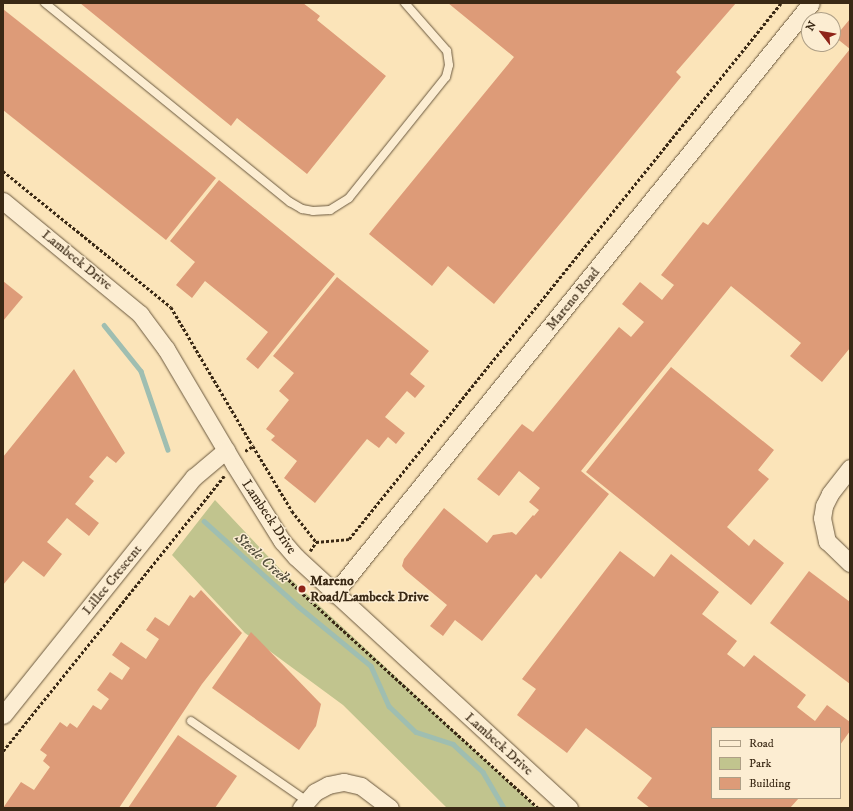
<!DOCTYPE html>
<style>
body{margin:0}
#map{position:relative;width:853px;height:811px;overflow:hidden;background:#fbe4b9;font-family:"IM FELL DW Pica",serif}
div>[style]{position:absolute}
.green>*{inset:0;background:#c1c48e}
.stream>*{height:4.5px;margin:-2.25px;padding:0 2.25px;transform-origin:2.25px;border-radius:2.25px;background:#9fbeb1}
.building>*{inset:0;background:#dd9b78}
.path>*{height:2.5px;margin-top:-1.25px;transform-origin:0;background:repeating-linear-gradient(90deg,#3a2915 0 3px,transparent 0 5px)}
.roads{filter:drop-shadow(0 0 1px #6a583e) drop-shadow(0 0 1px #6a583e)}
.service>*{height:8px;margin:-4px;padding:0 4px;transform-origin:4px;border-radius:4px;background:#fcedd2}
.minor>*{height:17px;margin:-8.5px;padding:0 8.5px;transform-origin:8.5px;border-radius:8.5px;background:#fcedd2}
.dots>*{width:11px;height:11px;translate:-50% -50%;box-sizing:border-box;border:2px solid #fcedd2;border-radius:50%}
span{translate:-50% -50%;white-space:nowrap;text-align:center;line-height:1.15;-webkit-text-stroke:3px #fcedd2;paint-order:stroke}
.street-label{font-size:14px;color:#3a2915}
.poi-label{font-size:14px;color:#3a2915;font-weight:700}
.left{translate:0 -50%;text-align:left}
.water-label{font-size:15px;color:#534e3c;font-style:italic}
.frame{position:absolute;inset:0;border:4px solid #3a2915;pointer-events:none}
.legend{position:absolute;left:711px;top:727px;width:130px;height:72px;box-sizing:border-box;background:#fcedd2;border:1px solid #ae9f86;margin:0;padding:5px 7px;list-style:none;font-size:12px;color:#3a2915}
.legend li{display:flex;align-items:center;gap:8px;height:20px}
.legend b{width:20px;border:1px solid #ae9f86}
.north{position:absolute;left:801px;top:12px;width:40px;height:40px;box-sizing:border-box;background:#fcedd2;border:1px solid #ae9f86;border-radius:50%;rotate:301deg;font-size:11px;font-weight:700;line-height:16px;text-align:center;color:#3a2915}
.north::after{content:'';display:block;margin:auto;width:14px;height:18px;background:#8f2418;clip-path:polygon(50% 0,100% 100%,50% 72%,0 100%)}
</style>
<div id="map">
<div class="green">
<div style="clip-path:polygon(215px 500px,280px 569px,537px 808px,447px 808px,343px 705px,245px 633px,172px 555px)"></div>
</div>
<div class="stream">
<div style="left:104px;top:325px;width:59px;rotate:51.2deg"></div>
<div style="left:141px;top:371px;width:83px;rotate:71.1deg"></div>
<div style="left:204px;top:521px;width:127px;rotate:42.1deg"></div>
<div style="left:298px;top:606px;width:94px;rotate:39.4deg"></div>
<div style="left:371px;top:666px;width:44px;rotate:65.8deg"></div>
<div style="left:389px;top:706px;width:37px;rotate:44deg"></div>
<div style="left:416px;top:732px;width:39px;rotate:18deg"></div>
<div style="left:453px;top:744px;width:41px;rotate:43deg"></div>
<div style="left:483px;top:772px;width:42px;rotate:59.7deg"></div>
</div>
<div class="building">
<div style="clip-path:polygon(80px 3px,303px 3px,320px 16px,317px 20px,386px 76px,307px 174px,237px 118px,231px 126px)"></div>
<div style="clip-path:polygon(448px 3px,736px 3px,676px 72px,681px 77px,494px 304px,448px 266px,432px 286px,369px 234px,514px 57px)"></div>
<div style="clip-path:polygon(3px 9px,216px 178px,166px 240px,3px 110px)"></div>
<div style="clip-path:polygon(850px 19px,850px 348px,822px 382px,790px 356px,801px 343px,731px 286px,581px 471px,609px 494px,541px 579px,536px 574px,482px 641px,455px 620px,443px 636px,430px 626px,447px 605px,405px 570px,402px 566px,404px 559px,444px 508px,487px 543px,493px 535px,512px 532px,516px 535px,533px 515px,534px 516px,539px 510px,529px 502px,540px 488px,519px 471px,499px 496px,477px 479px,522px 424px,533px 432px,619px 327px,631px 337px,644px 322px,622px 304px,640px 282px,662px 300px,674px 285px,661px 275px,703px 222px,708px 225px,850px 49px,835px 37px)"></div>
<div style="clip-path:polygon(219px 180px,335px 274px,258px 369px,246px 359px,268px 332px,205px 281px,192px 298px,176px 285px,195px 262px,170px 241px)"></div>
<div style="clip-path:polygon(337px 277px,429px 351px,410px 374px,425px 386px,415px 398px,407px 391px,385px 417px,405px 433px,396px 444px,388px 437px,379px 448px,367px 439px,315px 503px,284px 478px,297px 461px,271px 440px,275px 436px,266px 429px,289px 400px,279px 391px,294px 373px,273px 356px)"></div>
<div style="clip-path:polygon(3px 281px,23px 297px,3px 321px)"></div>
<div style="clip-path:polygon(671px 367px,774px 450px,758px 470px,769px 479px,727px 527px,749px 546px,754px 539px,784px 563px,751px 605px,586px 472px)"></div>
<div style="clip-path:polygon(74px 369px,125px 453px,116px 463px,107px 456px,89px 477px,94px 481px,75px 504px,99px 523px,89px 536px,67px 518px,47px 542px,62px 554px,44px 577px,23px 561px,3px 585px,3px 457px)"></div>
<div style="clip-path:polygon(620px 551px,654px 577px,671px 554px,719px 592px,702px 614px,737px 641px,727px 654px,744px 667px,754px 655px,806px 695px,797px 707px,815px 721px,827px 705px,850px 722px,850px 731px,840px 745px,840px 728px,712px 728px,712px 798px,799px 798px,790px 808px,650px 808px,637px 798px,652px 778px,586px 728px,567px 753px,517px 715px,536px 689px,522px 679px)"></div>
<div style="clip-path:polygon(809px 571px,850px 602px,850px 684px,770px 623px)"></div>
<div style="clip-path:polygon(201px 590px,242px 633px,202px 684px,119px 808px,3px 808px,21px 782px,34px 790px,50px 767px,43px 761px,47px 755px,40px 750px,60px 722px,67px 727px,70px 723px,77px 728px,93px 705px,101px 710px,109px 699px,97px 690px,110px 672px,122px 680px,130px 668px,112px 655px,121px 642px,146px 659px,159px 639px,146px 630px,155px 617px,169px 626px,190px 595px,194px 598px)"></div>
<div style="clip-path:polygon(251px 632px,321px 704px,316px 726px,299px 750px,212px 688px)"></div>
<div style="clip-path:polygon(178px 735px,237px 776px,215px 808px,128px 808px)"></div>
</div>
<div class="path">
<div style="left:3px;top:171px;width:216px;rotate:39deg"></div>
<div style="left:171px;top:307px;width:161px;rotate:59.5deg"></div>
<div style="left:245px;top:451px;width:9px;rotate:-32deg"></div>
<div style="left:253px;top:446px;width:76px;rotate:59deg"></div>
<div style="left:292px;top:511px;width:39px;rotate:52deg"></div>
<div style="left:310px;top:551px;width:11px;rotate:-56deg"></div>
<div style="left:316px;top:542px;width:33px;rotate:-5deg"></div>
<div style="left:349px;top:539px;width:688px;rotate:-51.13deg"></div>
<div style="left:288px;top:572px;width:5px;rotate:127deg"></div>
<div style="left:285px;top:576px;width:25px;rotate:45deg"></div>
<div style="left:303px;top:594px;width:318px;rotate:42.3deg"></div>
<div style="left:3px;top:751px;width:353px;rotate:-51.2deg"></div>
</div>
<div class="roads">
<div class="service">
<div style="left:45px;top:3px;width:316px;rotate:39.1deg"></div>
<div style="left:290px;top:202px;width:14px;rotate:30deg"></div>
<div style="left:302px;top:209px;width:11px;rotate:10deg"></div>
<div style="left:313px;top:211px;width:17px;rotate:-3deg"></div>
<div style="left:330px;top:210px;width:22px;rotate:-32deg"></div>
<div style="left:349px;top:198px;width:155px;rotate:-51.3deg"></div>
<div style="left:446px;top:77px;width:12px;rotate:-76deg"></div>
<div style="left:449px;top:65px;width:14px;rotate:-98deg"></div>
<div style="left:447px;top:51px;width:64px;rotate:-131.2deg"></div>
<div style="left:191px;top:721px;width:141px;rotate:34.6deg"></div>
</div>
<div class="minor">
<div style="left:3px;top:201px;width:178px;rotate:39.5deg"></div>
<div style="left:140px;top:314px;width:44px;rotate:53.4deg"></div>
<div style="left:166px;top:349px;width:134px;rotate:59.4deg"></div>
<div style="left:234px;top:464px;width:91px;rotate:58.1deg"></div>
<div style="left:282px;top:541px;width:21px;rotate:49deg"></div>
<div style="left:296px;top:557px;width:371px;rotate:42.6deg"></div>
<div style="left:850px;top:468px;width:33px;rotate:128deg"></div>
<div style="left:830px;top:494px;width:13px;rotate:117deg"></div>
<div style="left:824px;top:506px;width:12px;rotate:99deg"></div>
<div style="left:822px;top:518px;width:24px;rotate:78deg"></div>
<div style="left:827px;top:541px;width:32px;rotate:44deg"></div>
<div style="left:334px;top:594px;width:759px;rotate:-51.09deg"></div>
<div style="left:3px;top:715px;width:305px;rotate:-51.3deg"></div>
<div style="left:194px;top:477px;width:42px;rotate:-40.2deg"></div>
<div style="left:301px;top:808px;width:21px;rotate:-49deg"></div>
<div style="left:315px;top:792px;width:15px;rotate:-28deg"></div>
<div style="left:328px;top:785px;width:16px;rotate:-11deg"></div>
<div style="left:344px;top:782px;width:17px;rotate:13deg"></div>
<div style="left:361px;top:786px;width:36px;rotate:37deg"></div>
</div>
</div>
<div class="dots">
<div style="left:302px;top:589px;background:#8f2418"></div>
</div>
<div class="street-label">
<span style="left:77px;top:260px;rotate:39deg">Lambeck Drive</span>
<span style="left:573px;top:299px;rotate:-51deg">Mareno Road</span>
<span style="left:269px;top:517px;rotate:56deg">Lambeck Drive</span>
<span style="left:112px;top:580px;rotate:-51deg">Lillee Crescent</span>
<span style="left:499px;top:744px;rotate:42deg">Lambeck Drive</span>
</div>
<div class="poi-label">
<span class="left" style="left:310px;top:589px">Mareno<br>Road/Lambeck Drive</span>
</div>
<div class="water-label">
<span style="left:262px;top:558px;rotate:42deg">Steele Creek</span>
</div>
<div class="frame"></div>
<ul class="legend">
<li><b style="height:5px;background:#fcedd2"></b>Road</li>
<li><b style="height:11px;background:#c1c48e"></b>Park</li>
<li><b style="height:11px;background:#dd9b78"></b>Building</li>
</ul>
<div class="north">N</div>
</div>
